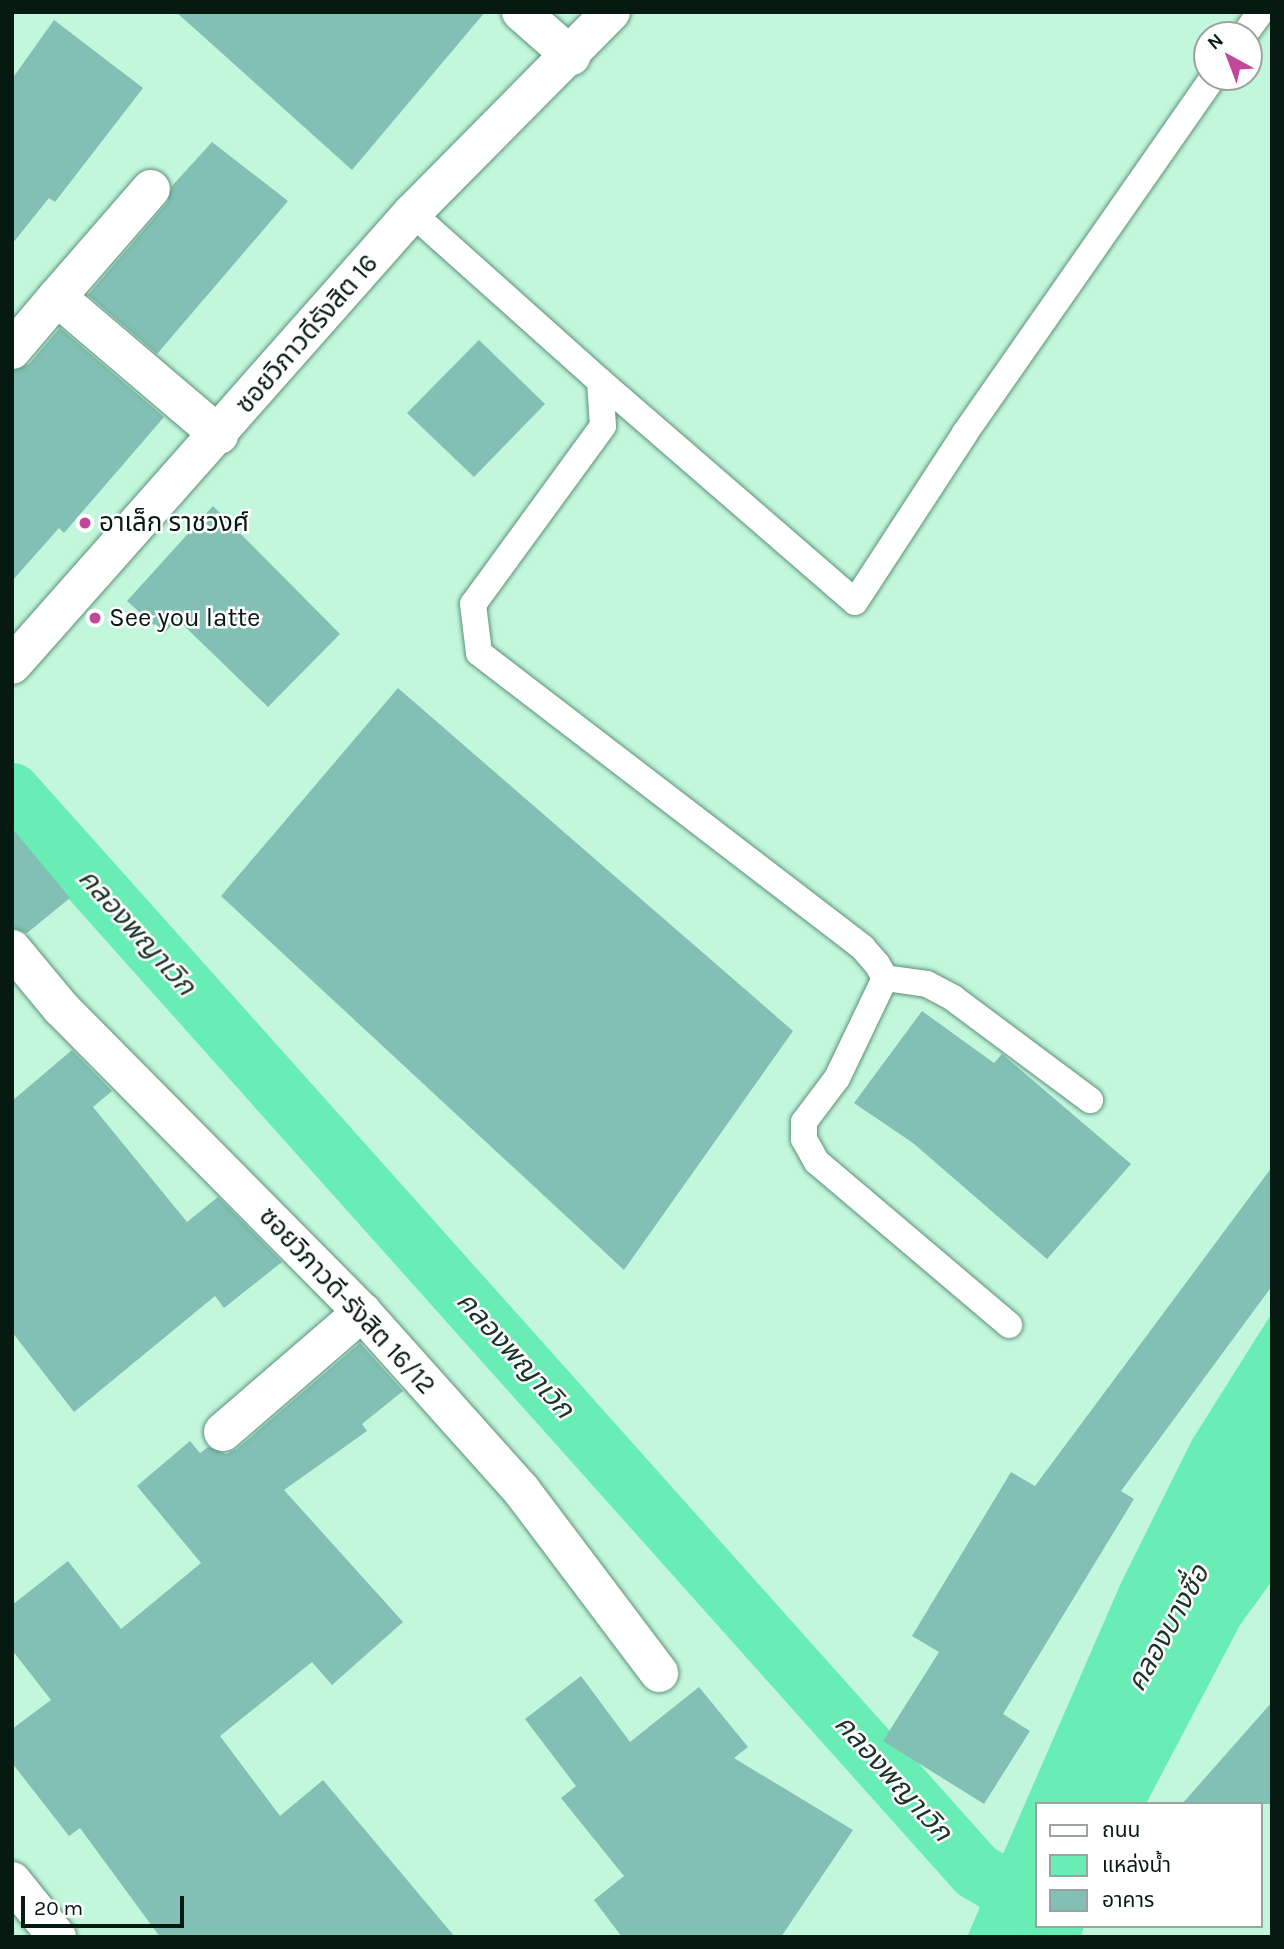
<!DOCTYPE html>
<meta charset="utf-8">
<style>
body{margin:0}
#map{position:relative;width:1284px;height:1949px;overflow:hidden;background:#c2f7dc;font-family:Karla,"Noto Sans Thai",sans-serif}
div>[style]{position:absolute}
.water>*{inset:0;background:#68edb4}
.canal>*{height:58px;margin:-29px;padding:0 29px;transform-origin:29px;border-radius:29px;background:#68edb4}
.building>*{inset:0;background:#82bfb5}
.roads{filter:drop-shadow(0 0 2px #5e9078) drop-shadow(0 0 2px #5e9078)}
.service>*{height:26px;margin:-13px;padding:0 13px;transform-origin:13px;border-radius:13px;background:#fff}
.minor>*{height:38px;margin:-19px;padding:0 19px;transform-origin:19px;border-radius:19px;background:#fff}
.tertiary>*{height:38px;margin:-19px;padding:0 19px;transform-origin:19px;border-radius:19px;background:#fff}
.dots>*{width:19px;height:19px;translate:-50% -50%;box-sizing:border-box;border:4px solid #fff;border-radius:50%}
span{translate:-50% -50%;white-space:nowrap;text-align:center;line-height:1.15;-webkit-text-stroke:5px #fff;paint-order:stroke}
.street-label{font-size:26px;color:#061a11}
.poi-label{font-size:26px;color:#061a11}
.left{translate:0 -50%;text-align:left}
.water-label{font-size:28px;color:#1c3328;font-style:italic}
.frame{position:absolute;inset:0;border:14px solid #061a11;pointer-events:none}
.legend{position:absolute;left:1035px;top:1802px;width:228px;height:126px;box-sizing:border-box;background:#fff;border:2px solid #9ba3a0;margin:0;padding:9px 12px;list-style:none;font-size:21px;color:#061a11}
.legend li{display:flex;align-items:center;gap:14px;height:35px}
.legend b{width:35px;border:2px solid #9ba3a0}
.north{position:absolute;left:1193px;top:21px;width:70px;height:70px;box-sizing:border-box;background:#fff;border:2px solid #9ba3a0;border-radius:50%;rotate:319deg;font-size:19px;font-weight:700;line-height:28px;text-align:center;color:#061a11}
.north::after{content:'';display:block;margin:auto;width:24px;height:32px;background:#c1479a;clip-path:polygon(50% 0,100% 100%,50% 72%,0 100%)}
.scale{position:absolute;left:21px;top:1896px;width:163px;height:32px;box-sizing:border-box;border:4px solid #061a11;border-top:0;padding-left:9px;font-size:21px;line-height:24px;white-space:nowrap;color:#061a11;-webkit-text-stroke:5px #fff;paint-order:stroke}
</style>
<div id="map">
<div class="water">
<div style="clip-path:polygon(1272px 1313px,1272px 1581px,1240px 1625px,1146px 1804px,1037px 1804px,1037px 1926px,1084px 1926px,1081px 1937px,967px 1937px,1121px 1583px,1192px 1440px)"></div>
</div>
<div class="canal">
<div style="left:12px;top:792px;width:1447px;rotate:48.22deg"></div>
<div style="left:976px;top:1871px;width:63px;rotate:30.7deg"></div>
</div>
<div class="building">
<div style="clip-path:polygon(176px 12px,485px 12px,352px 170px)"></div>
<div style="clip-path:polygon(54px 20px,143px 88px,55px 202px,49px 198px,12px 244px,12px 79px)"></div>
<div style="clip-path:polygon(212px 142px,288px 201px,157px 354px,88px 295px,167px 203px,172px 186px)"></div>
<div style="clip-path:polygon(60px 328px,164px 417px,64px 533px,59px 528px,12px 581px,12px 371px,29px 364px)"></div>
<div style="clip-path:polygon(479px 340px,545px 404px,474px 477px,407px 413px)"></div>
<div style="clip-path:polygon(213px 506px,340px 634px,268px 707px,177px 619px,164px 634px,127px 601px)"></div>
<div style="clip-path:polygon(398px 688px,793px 1031px,624px 1270px,221px 896px)"></div>
<div style="clip-path:polygon(12px 828px,70px 898px,27px 933px,12px 928px)"></div>
<div style="clip-path:polygon(922px 1011px,994px 1063px,1002px 1054px,1131px 1164px,1047px 1259px,913px 1143px,854px 1103px)"></div>
<div style="clip-path:polygon(72px 1050px,112px 1091px,93px 1107px,187px 1222px,218px 1197px,282px 1262px,224px 1308px,215px 1296px,74px 1412px,12px 1332px,12px 1101px)"></div>
<div style="clip-path:polygon(1272px 1167px,1272px 1286px,1121px 1491px,1134px 1499px,1003px 1714px,1030px 1731px,984px 1804px,883px 1741px,939px 1652px,912px 1636px,1011px 1472px,1035px 1486px)"></div>
<div style="clip-path:polygon(360px 1343px,403px 1391px,362px 1424px,367px 1431px,284px 1490px,403px 1622px,332px 1685px,312px 1662px,220px 1736px,280px 1816px,323px 1780px,455px 1937px,160px 1937px,80px 1828px,69px 1836px,12px 1763px,12px 1729px,51px 1700px,12px 1650px,12px 1605px,68px 1561px,121px 1629px,201px 1563px,137px 1486px,190px 1441px,200px 1453px,208px 1447px,226px 1454px,237px 1449px)"></div>
<div style="clip-path:polygon(581px 1676px,630px 1742px,699px 1687px,748px 1747px,734px 1758px,853px 1830px,781px 1937px,622px 1937px,594px 1900px,624px 1876px,561px 1798px,576px 1786px,525px 1719px)"></div>
<div style="clip-path:polygon(1272px 1702px,1272px 1804px,1182px 1804px)"></div>
</div>
<div class="roads">
<div class="service">
<div style="left:1244px;top:35px;width:29px;rotate:-54deg"></div>
<div style="left:412px;top:213px;width:252px;rotate:41.8deg"></div>
<div style="left:600px;top:381px;width:45px;rotate:86.2deg"></div>
<div style="left:603px;top:426px;width:220px;rotate:126.1deg"></div>
<div style="left:473px;top:604px;width:49px;rotate:83deg"></div>
<div style="left:479px;top:653px;width:484px;rotate:37.5deg"></div>
<div style="left:863px;top:948px;width:21px;rotate:49deg"></div>
<div style="left:877px;top:964px;width:16px;rotate:60deg"></div>
<div style="left:885px;top:978px;width:111px;rotate:115.6deg"></div>
<div style="left:837px;top:1078px;width:55px;rotate:126.9deg"></div>
<div style="left:804px;top:1122px;width:17px;rotate:90deg"></div>
<div style="left:804px;top:1139px;width:26px;rotate:61deg"></div>
<div style="left:817px;top:1162px;width:252px;rotate:40.3deg"></div>
<div style="left:600px;top:381px;width:337px;rotate:40.9deg"></div>
<div style="left:855px;top:602px;width:202px;rotate:-56.9deg"></div>
<div style="left:965px;top:433px;width:434px;rotate:-55.1deg"></div>
<div style="left:885px;top:978px;width:42px;rotate:8.1deg"></div>
<div style="left:927px;top:984px;width:30px;rotate:28deg"></div>
<div style="left:953px;top:998px;width:171px;rotate:36.7deg"></div>
</div>
<div class="minor">
<div style="left:521px;top:12px;width:67px;rotate:41.3deg"></div>
<div style="left:57px;top:297px;width:143px;rotate:-49deg"></div>
<div style="left:12px;top:350px;width:70px;rotate:-49.7deg"></div>
<div style="left:57px;top:297px;width:213px;rotate:40.4deg"></div>
<div style="left:12px;top:949px;width:77px;rotate:50.3deg"></div>
<div style="left:61px;top:1008px;width:428px;rotate:45.3deg"></div>
<div style="left:362px;top:1312px;width:240px;rotate:48.2deg"></div>
<div style="left:522px;top:1491px;width:228px;rotate:53deg"></div>
<div style="left:223px;top:1432px;width:184px;rotate:-40.8deg"></div>
<div style="left:12px;top:1881px;width:72px;rotate:51.2deg"></div>
</div>
<div class="tertiary">
<div style="left:12px;top:665px;width:604px;rotate:-48.49deg"></div>
<div style="left:412px;top:213px;width:283px;rotate:-45.3deg"></div>
</div>
</div>
<div class="dots">
<div style="left:85px;top:523px;background:#c1479a"></div>
<div style="left:95px;top:618px;background:#c1479a"></div>
</div>
<div class="street-label">
<span style="left:307px;top:334px;rotate:-49deg">ซอยวิภาวดีรังสิต 16</span>
<span style="left:347px;top:1301px;rotate:47deg">ซอยวิภาวดี-รังสิต 16/12</span>
</div>
<div class="poi-label">
<span class="left" style="left:99px;top:523px">อาเล็ก ราชวงศ์</span>
<span class="left" style="left:109px;top:618px">See you latte</span>
</div>
<div class="water-label">
<span style="left:137px;top:932px;rotate:48deg">คลองพญาเวิก</span>
<span style="left:515px;top:1355px;rotate:48deg">คลองพญาเวิก</span>
<span style="left:1168px;top:1628px;rotate:-61deg">คลองบางซื่อ</span>
<span style="left:893px;top:1778px;rotate:48deg">คลองพญาเวิก</span>
</div>
<div class="frame"></div>
<ul class="legend">
<li><b style="height:9px;background:#fff"></b>ถนน</li>
<li><b style="height:19px;background:#68edb4"></b>แหล่งน้ำ</li>
<li><b style="height:19px;background:#82bfb5"></b>อาคาร</li>
</ul>
<div class="north">N</div>
<div class="scale">20 m</div>
</div>
